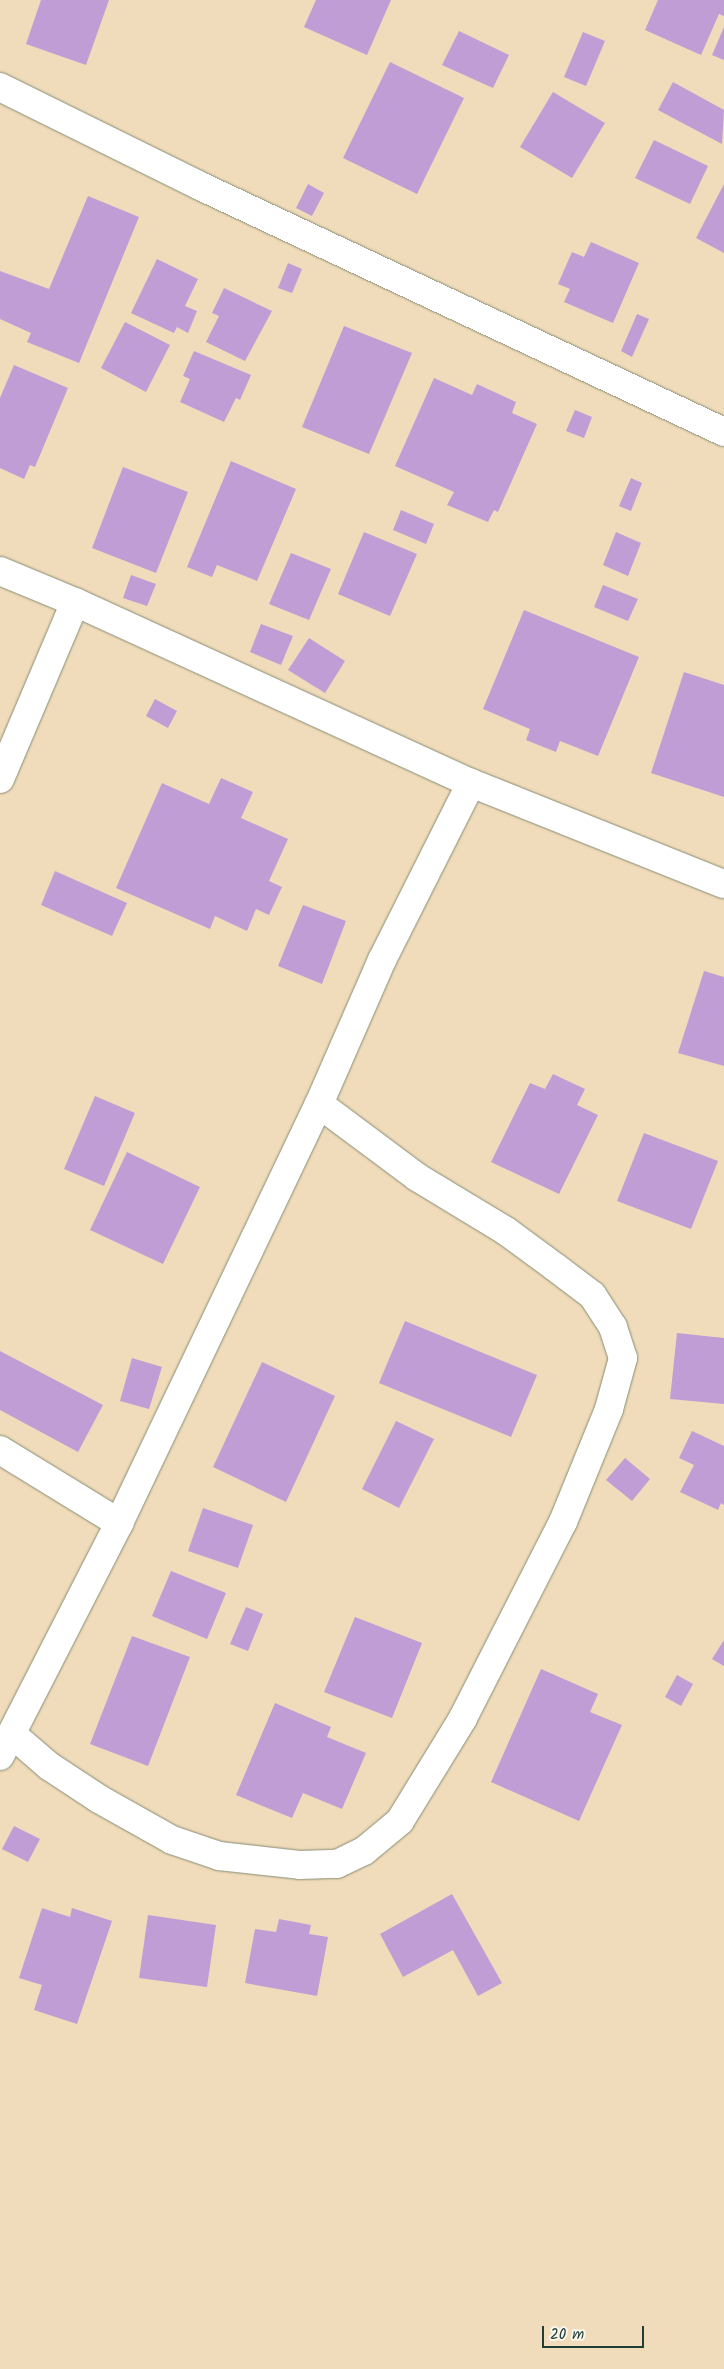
<!DOCTYPE html>
<style>
body{margin:0}
#map{position:relative;width:724px;height:2369px;overflow:hidden;background:#f0dcba;font-family:Kalam,sans-serif}
div>[style]{position:absolute}
.building>*{inset:0;background:#c19dd5}
.roads{filter:drop-shadow(0 0 1px #888c77) drop-shadow(0 0 1px #888c77)}
.street>*{height:28px;margin:-14px;padding:0 14px;transform-origin:14px;border-radius:14px;background:#fff}
span{translate:-50% -50%;white-space:nowrap;text-align:center;line-height:1.15;-webkit-text-stroke:4px #fbf7ec;paint-order:stroke}
.scale{position:absolute;left:542px;top:2326px;width:102px;height:22px;box-sizing:border-box;border:2px solid #1f3d34;border-top:0;padding-left:6px;font-size:15px;line-height:18px;white-space:nowrap;color:#1f3d34;-webkit-text-stroke:4px #fbf7ec;paint-order:stroke}
</style>
<div id="map">
<div class="building">
<div style="clip-path:polygon(41px 0,109px 0,86px 65px,26px 44px)"></div>
<div style="clip-path:polygon(316px 0,391px 0,367px 55px,304px 27px)"></div>
<div style="clip-path:polygon(658px 0,724px 0,724px 16px,719px 14px,701px 55px,645px 30px)"></div>
<div style="clip-path:polygon(724px 27px,724px 60px,712px 55px)"></div>
<div style="clip-path:polygon(459px 31px,509px 55px,493px 88px,442px 65px)"></div>
<div style="clip-path:polygon(583px 32px,605px 41px,586px 86px,564px 77px)"></div>
<div style="clip-path:polygon(390px 62px,464px 98px,417px 194px,343px 158px)"></div>
<div style="clip-path:polygon(673px 82px,724px 110px,722px 144px,658px 110px)"></div>
<div style="clip-path:polygon(553px 92px,605px 123px,572px 178px,520px 147px)"></div>
<div style="clip-path:polygon(654px 140px,708px 166px,690px 204px,635px 178px)"></div>
<div style="clip-path:polygon(308px 184px,324px 193px,312px 216px,296px 208px)"></div>
<div style="clip-path:polygon(724px 184px,724px 253px,696px 238px)"></div>
<div style="clip-path:polygon(88px 196px,139px 217px,79px 363px,27px 342px,31px 333px,0 319px,0 271px,49px 289px)"></div>
<div style="clip-path:polygon(591px 242px,639px 263px,613px 323px,564px 302px,570px 289px,558px 284px,572px 252px,584px 257px)"></div>
<div style="clip-path:polygon(157px 259px,198px 279px,185px 306px,197px 311px,188px 333px,177px 327px,174px 333px,131px 313px)"></div>
<div style="clip-path:polygon(288px 263px,302px 269px,292px 293px,278px 288px)"></div>
<div style="clip-path:polygon(224px 288px,272px 311px,245px 361px,206px 342px,219px 316px,212px 313px)"></div>
<div style="clip-path:polygon(637px 314px,649px 319px,632px 357px,621px 351px)"></div>
<div style="clip-path:polygon(125px 322px,170px 345px,146px 392px,101px 368px)"></div>
<div style="clip-path:polygon(344px 326px,412px 353px,369px 454px,302px 427px)"></div>
<div style="clip-path:polygon(194px 351px,251px 375px,240px 400px,236px 398px,224px 422px,180px 402px,190px 379px,183px 376px)"></div>
<div style="clip-path:polygon(14px 365px,68px 388px,35px 467px,30px 465px,24px 479px,0 468px,0 398px)"></div>
<div style="clip-path:polygon(434px 378px,472px 395px,477px 384px,516px 402px,512px 413px,537px 424px,498px 512px,494px 510px,488px 522px,447px 505px,454px 492px,395px 466px)"></div>
<div style="clip-path:polygon(575px 410px,592px 417px,584px 438px,566px 431px)"></div>
<div style="clip-path:polygon(231px 461px,296px 489px,257px 581px,217px 565px,212px 577px,187px 567px)"></div>
<div style="clip-path:polygon(123px 467px,188px 492px,156px 573px,92px 548px)"></div>
<div style="clip-path:polygon(631px 478px,642px 483px,631px 511px,619px 506px)"></div>
<div style="clip-path:polygon(401px 510px,434px 524px,426px 544px,393px 530px)"></div>
<div style="clip-path:polygon(364px 532px,417px 554px,390px 616px,338px 594px)"></div>
<div style="clip-path:polygon(616px 532px,641px 543px,628px 576px,603px 565px)"></div>
<div style="clip-path:polygon(291px 553px,331px 569px,309px 620px,269px 604px)"></div>
<div style="clip-path:polygon(131px 575px,156px 584px,147px 606px,123px 598px)"></div>
<div style="clip-path:polygon(603px 585px,638px 599px,628px 621px,594px 607px)"></div>
<div style="clip-path:polygon(524px 610px,639px 657px,598px 756px,560px 741px,556px 752px,526px 740px,530px 729px,483px 709px)"></div>
<div style="clip-path:polygon(261px 624px,293px 636px,281px 665px,250px 652px)"></div>
<div style="clip-path:polygon(309px 638px,345px 661px,325px 693px,288px 670px)"></div>
<div style="clip-path:polygon(684px 672px,724px 685px,724px 797px,651px 773px)"></div>
<div style="clip-path:polygon(155px 699px,177px 711px,168px 728px,146px 716px)"></div>
<div style="clip-path:polygon(221px 778px,253px 792px,241px 818px,288px 839px,269px 881px,282px 887px,269px 915px,256px 909px,247px 931px,215px 916px,210px 929px,116px 888px,162px 783px,209px 804px)"></div>
<div style="clip-path:polygon(55px 871px,127px 903px,112px 936px,41px 905px)"></div>
<div style="clip-path:polygon(303px 905px,346px 921px,322px 984px,278px 966px)"></div>
<div style="clip-path:polygon(704px 971px,724px 977px,724px 1066px,678px 1053px)"></div>
<div style="clip-path:polygon(553px 1074px,585px 1089px,577px 1105px,598px 1115px,559px 1194px,491px 1162px,530px 1083px,545px 1089px)"></div>
<div style="clip-path:polygon(95px 1096px,135px 1113px,104px 1186px,64px 1169px)"></div>
<div style="clip-path:polygon(644px 1133px,718px 1161px,691px 1229px,617px 1201px)"></div>
<div style="clip-path:polygon(127px 1152px,200px 1187px,163px 1264px,90px 1230px)"></div>
<div style="clip-path:polygon(405px 1321px,537px 1375px,511px 1437px,379px 1383px)"></div>
<div style="clip-path:polygon(677px 1333px,724px 1338px,724px 1404px,670px 1399px)"></div>
<div style="clip-path:polygon(0 1351px,103px 1405px,78px 1452px,0 1410px)"></div>
<div style="clip-path:polygon(132px 1358px,162px 1367px,149px 1409px,120px 1401px)"></div>
<div style="clip-path:polygon(262px 1362px,335px 1396px,286px 1502px,213px 1467px)"></div>
<div style="clip-path:polygon(396px 1421px,434px 1439px,399px 1508px,362px 1489px)"></div>
<div style="clip-path:polygon(692px 1431px,724px 1446px,724px 1505px,721px 1503px,718px 1510px,680px 1492px,694px 1465px,679px 1458px)"></div>
<div style="clip-path:polygon(625px 1458px,650px 1479px,632px 1501px,606px 1480px)"></div>
<div style="clip-path:polygon(203px 1508px,253px 1525px,238px 1568px,188px 1551px)"></div>
<div style="clip-path:polygon(171px 1571px,226px 1593px,207px 1639px,152px 1616px)"></div>
<div style="clip-path:polygon(246px 1607px,263px 1614px,248px 1651px,230px 1644px)"></div>
<div style="clip-path:polygon(355px 1617px,422px 1643px,392px 1718px,324px 1692px)"></div>
<div style="clip-path:polygon(132px 1636px,190px 1657px,148px 1766px,90px 1744px)"></div>
<div style="clip-path:polygon(724px 1640px,724px 1666px,712px 1659px)"></div>
<div style="clip-path:polygon(541px 1669px,598px 1694px,590px 1712px,622px 1725px,579px 1821px,491px 1782px)"></div>
<div style="clip-path:polygon(677px 1675px,693px 1684px,681px 1706px,665px 1697px)"></div>
<div style="clip-path:polygon(275px 1703px,331px 1727px,327px 1737px,366px 1753px,342px 1809px,303px 1793px,292px 1818px,236px 1795px)"></div>
<div style="clip-path:polygon(14px 1826px,40px 1839px,28px 1862px,2px 1849px)"></div>
<div style="clip-path:polygon(452px 1894px,502px 1983px,478px 1996px,453px 1950px,403px 1977px,380px 1934px)"></div>
<div style="clip-path:polygon(42px 1908px,70px 1917px,72px 1908px,112px 1921px,77px 2024px,34px 2010px,42px 1985px,19px 1978px)"></div>
<div style="clip-path:polygon(148px 1915px,216px 1925px,207px 1987px,139px 1978px)"></div>
<div style="clip-path:polygon(279px 1919px,311px 1925px,309px 1934px,328px 1937px,317px 1996px,245px 1983px,255px 1929px,276px 1932px)"></div>
</div>
<div class="roads">
<div class="street">
<div style="left:0;top:87px;width:221px;rotate:26.3deg"></div>
<div style="left:198px;top:185px;width:581px;rotate:25.15deg"></div>
<div style="left:0;top:571px;width:81px;rotate:22.5deg"></div>
<div style="left:75px;top:602px;width:435px;rotate:24.6deg"></div>
<div style="left:471px;top:783px;width:272px;rotate:21.8deg"></div>
<div style="left:0;top:779px;width:192px;rotate:-67deg"></div>
<div style="left:0;top:1450px;width:140px;rotate:31.5deg"></div>
<div style="left:13px;top:1735px;width:48px;rotate:40.7deg"></div>
<div style="left:49px;top:1766px;width:60px;rotate:33.4deg"></div>
<div style="left:99px;top:1799px;width:84px;rotate:29.3deg"></div>
<div style="left:172px;top:1840px;width:50px;rotate:18.8deg"></div>
<div style="left:219px;top:1856px;width:81px;rotate:6.3deg"></div>
<div style="left:300px;top:1865px;width:37px;rotate:-2deg"></div>
<div style="left:337px;top:1864px;width:30px;rotate:-26deg"></div>
<div style="left:364px;top:1851px;width:47px;rotate:-39.8deg"></div>
<div style="left:400px;top:1821px;width:121px;rotate:-58.5deg"></div>
<div style="left:463px;top:1718px;width:220px;rotate:-63deg"></div>
<div style="left:563px;top:1522px;width:122px;rotate:-67.8deg"></div>
<div style="left:609px;top:1409px;width:53px;rotate:-74.6deg"></div>
<div style="left:623px;top:1358px;width:33px;rotate:-108deg"></div>
<div style="left:613px;top:1327px;width:38px;rotate:-123deg"></div>
<div style="left:592px;top:1295px;width:46px;rotate:-142.9deg"></div>
<div style="left:555px;top:1267px;width:61px;rotate:-143.7deg"></div>
<div style="left:506px;top:1231px;width:104px;rotate:-148.8deg"></div>
<div style="left:417px;top:1177px;width:122px;rotate:-143.3deg"></div>
<div style="left:0;top:1756px;width:262px;rotate:-62.9deg"></div>
<div style="left:119px;top:1523px;width:464px;rotate:-64.5deg"></div>
<div style="left:319px;top:1104px;width:157px;rotate:-66.4deg"></div>
<div style="left:382px;top:960px;width:198px;rotate:-63.3deg"></div>
</div>
</div>
<div class="scale">20 m</div>
</div>
